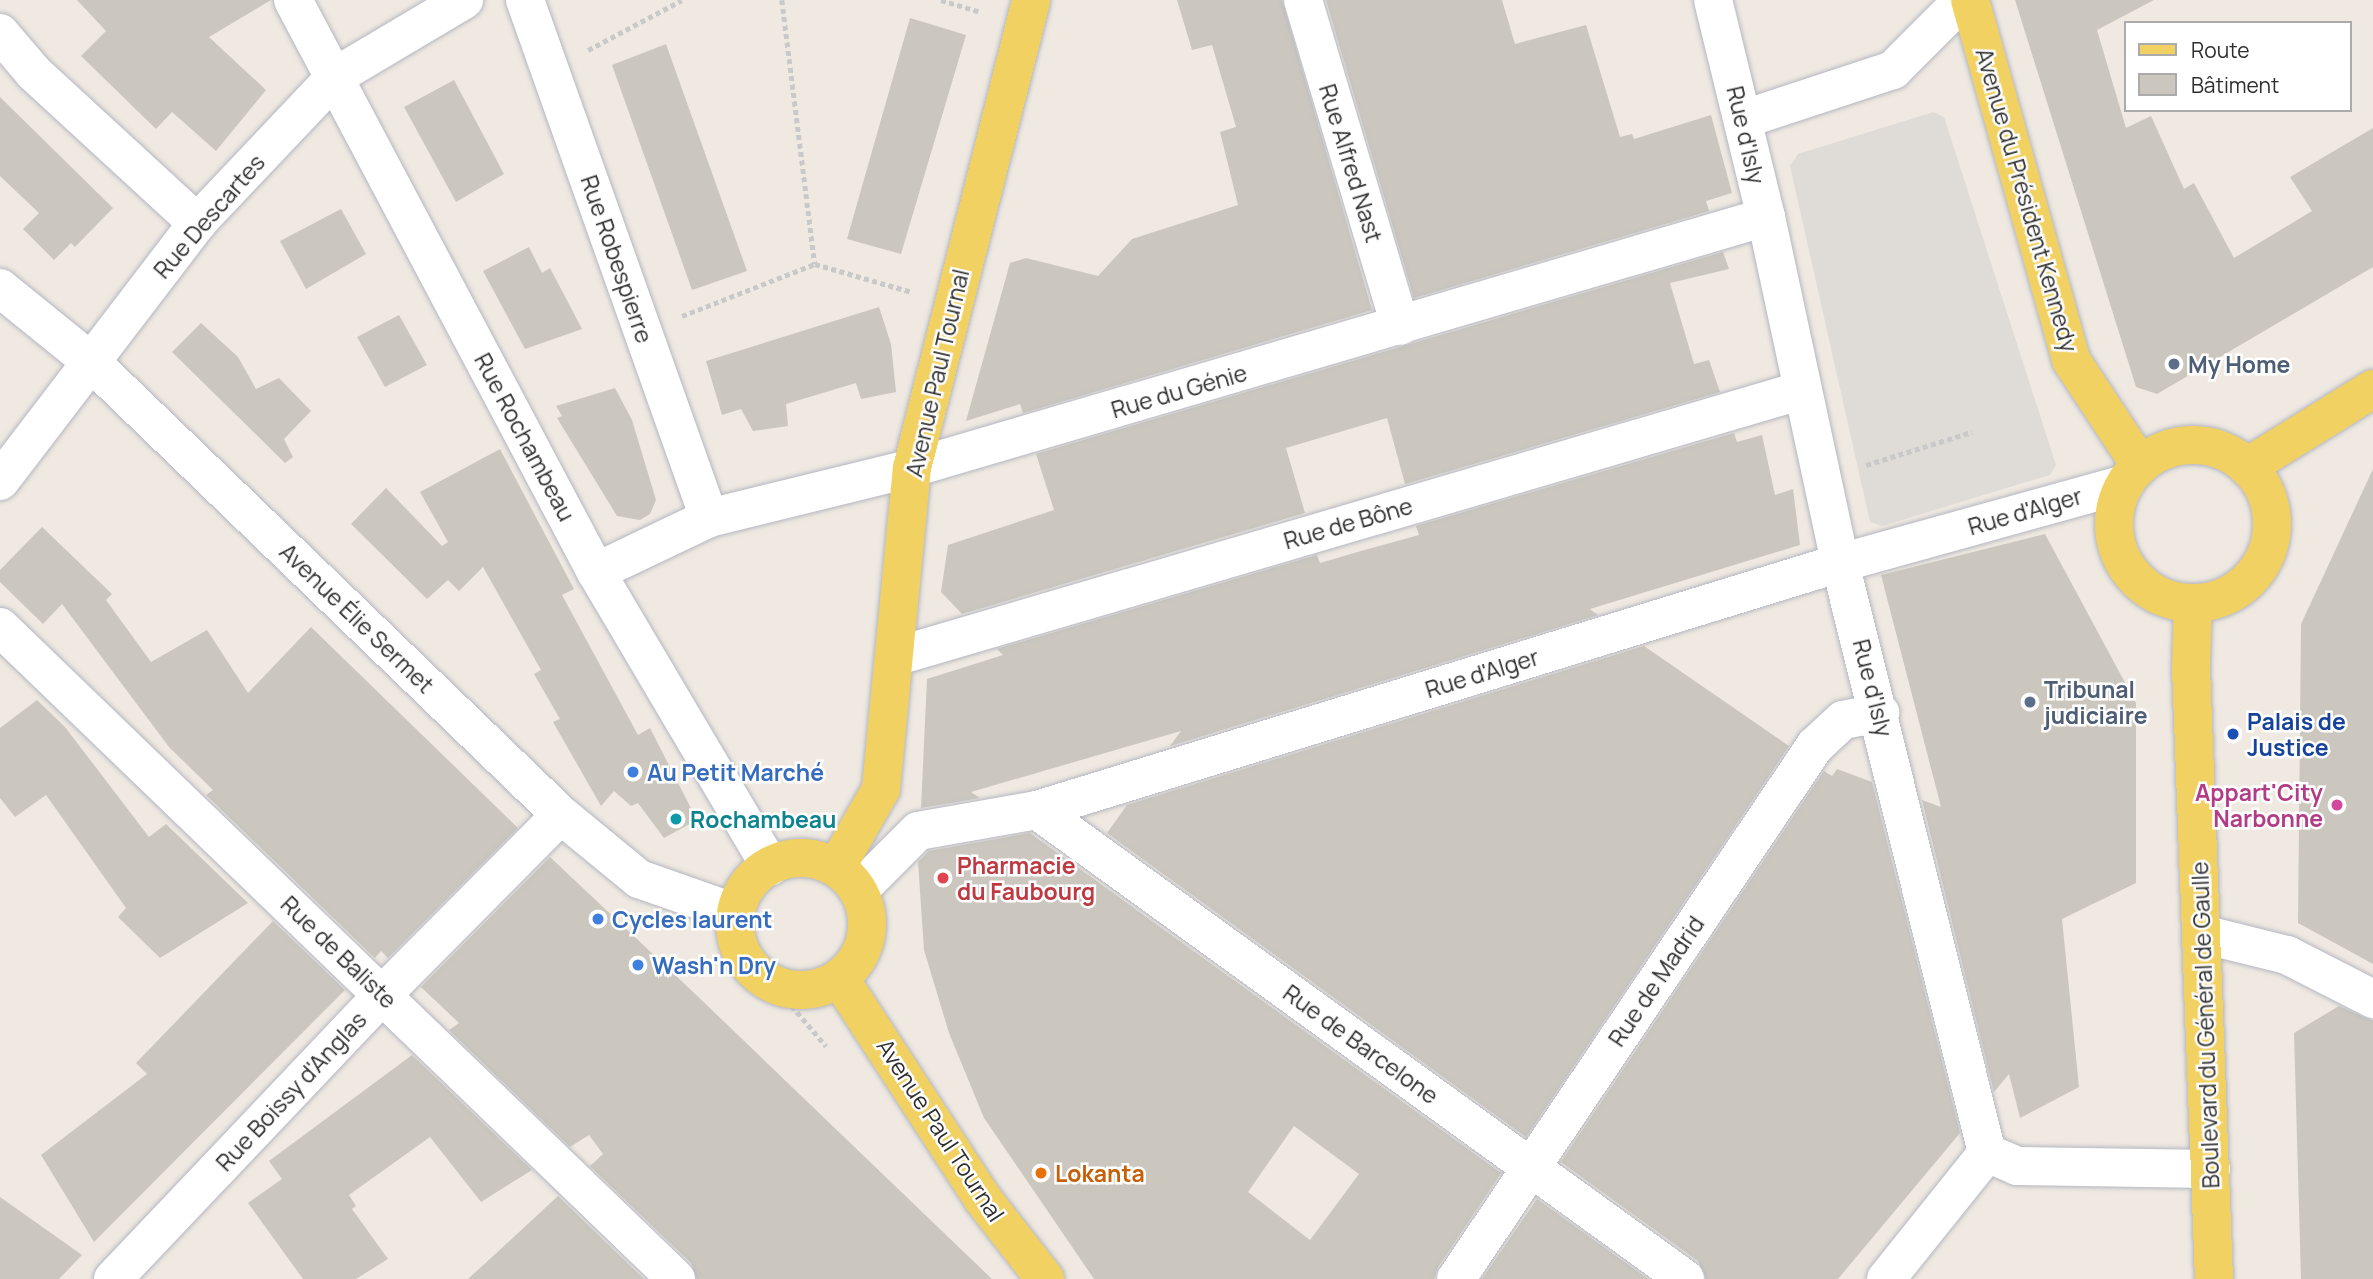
<!DOCTYPE html>
<meta charset="utf-8">
<style>
body{margin:0}
#map{position:relative;width:2373px;height:1279px;overflow:hidden;background:#efe9e1;font-family:Manrope,sans-serif}
div>[style]{position:absolute}
.plaza>*{inset:0;background:#dfdcd8}
.building>*{inset:0;background:#cbc7bf}
.path>*{height:4.5px;margin-top:-2.25px;transform-origin:0;background:repeating-linear-gradient(90deg,#c9c9c9 0 5px,transparent 0 8.5px)}
.roads{filter:drop-shadow(0 0 2px #b4b7c1) drop-shadow(0 0 2px #b4b7c1)}
.minor>*{height:38px;margin:-19px;padding:0 19px;transform-origin:19px;border-radius:19px;background:#fff}
.major>*{height:38px;margin:-19px;padding:0 19px;transform-origin:19px;border-radius:19px;background:#f2d163}
.major>.ring{margin:-19px;padding:0;box-sizing:content-box;background:none;border:38px solid #f2d163;border-radius:50%}
.dots>*{width:19px;height:19px;translate:-50% -50%;box-sizing:border-box;border:4px solid #fff;border-radius:50%}
span{translate:-50% -50%;white-space:nowrap;text-align:center;line-height:1.15;-webkit-text-stroke:5px #fff;paint-order:stroke}
.street-label{font-size:23px;color:#2e2e2e}
.service-label{font-size:23px;color:#4e5e75;font-weight:700}
.left{translate:0 -50%;text-align:left}
.transit-label{font-size:23px;color:#164399;font-weight:700}
.shop-label{font-size:23px;color:#366cbe;font-weight:700}
.hotel-label{font-size:23px;color:#b23c85;font-weight:700}
.right{translate:-100% -50%;text-align:right}
.culture-label{font-size:23px;color:#0d838f;font-weight:700}
.health-label{font-size:23px;color:#be3a42;font-weight:700}
.food-label{font-size:23px;color:#c56008;font-weight:700}
.legend{position:absolute;left:2124px;top:21px;width:228px;height:91px;box-sizing:border-box;background:#fff;border:2px solid #ababab;margin:0;padding:9px 12px;list-style:none;font-size:21px;color:#2e2e2e}
.legend li{display:flex;align-items:center;gap:14px;height:35px}
.legend b{width:35px;border:2px solid #ababab}
</style>
<div id="map">
<div class="plaza">
<div style="clip-path:polygon(1933px 112px,1944px 117px,2056px 465px,2050px 475px,1882px 526px,1870px 522px,1790px 166px,1798px 154px)"></div>
</div>
<div class="building">
<div style="clip-path:polygon(77px 0,271px 0,209px 37px,266px 90px,216px 151px,172px 112px,156px 129px,81px 56px,106px 31px)"></div>
<div style="clip-path:polygon(1177px 0,1282px 0,1372px 310px,1023px 413px,1020px 404px,966px 421px,1010px 263px,1026px 258px,1098px 276px,1132px 239px,1238px 205px,1220px 132px,1236px 127px,1212px 45px,1192px 50px)"></div>
<div style="clip-path:polygon(1326px 0,1502px 0,1515px 44px,1586px 25px,1620px 137px,1632px 134px,1634px 139px,1711px 115px,1732px 193px,1706px 201px,1709px 211px,1414px 298px)"></div>
<div style="clip-path:polygon(2015px 0,2154px 0,2097px 30px,2126px 128px,2151px 116px,2184px 189px,2194px 183px,2234px 258px,2312px 211px,2290px 177px,2373px 128px,2373px 267px,2157px 394px,2136px 387px)"></div>
<div style="clip-path:polygon(910px 18px,966px 35px,901px 254px,847px 239px)"></div>
<div style="clip-path:polygon(666px 44px,747px 271px,692px 290px,612px 65px)"></div>
<div style="clip-path:polygon(454px 80px,504px 174px,456px 202px,404px 107px)"></div>
<div style="clip-path:polygon(0 97px,113px 208px,75px 247px,71px 243px,54px 260px,23px 229px,39px 213px,0 176px)"></div>
<div style="clip-path:polygon(341px 209px,366px 254px,306px 289px,280px 241px)"></div>
<div style="clip-path:polygon(529px 247px,542px 273px,550px 268px,582px 329px,525px 349px,483px 271px)"></div>
<div style="clip-path:polygon(1723px 252px,1729px 269px,1670px 283px,1694px 364px,1709px 360px,1720px 392px,1405px 484px,1387px 418px,1286px 448px,1305px 513px,962px 614px,941px 592px,948px 545px,1054px 510px,1036px 454px)"></div>
<div style="clip-path:polygon(879px 307px,891px 344px,896px 392px,861px 399px,856px 383px,786px 404px,788px 426px,753px 431px,741px 409px,722px 415px,706px 361px)"></div>
<div style="clip-path:polygon(399px 315px,427px 365px,385px 387px,357px 337px)"></div>
<div style="clip-path:polygon(201px 323px,238px 357px,256px 389px,279px 378px,311px 411px,284px 439px,293px 457px,285px 463px,172px 352px)"></div>
<div style="clip-path:polygon(615px 388px,632px 420px,656px 500px,650px 514px,640px 520px,617px 516px,557px 418px,562px 416px,556px 406px)"></div>
<div style="clip-path:polygon(1734px 433px,1737px 442px,1762px 435px,1775px 495px,1793px 489px,1800px 545px,1590px 609px,1598px 615px,1170px 746px,1181px 731px,971px 792px,980px 798px,921px 808px,927px 679px,1003px 655px,997px 649px,1317px 555px,1320px 563px,1361px 551px,1419px 535px,1416px 526px)"></div>
<div style="clip-path:polygon(500px 449px,574px 589px,562px 595px,638px 735px,650px 728px,697px 820px,664px 838px,638px 803px,631px 806px,614px 791px,601px 806px,553px 722px,560px 719px,534px 674px,541px 670px,483px 567px,459px 591px,448px 580px,427px 599px,351px 524px,386px 488px,442px 546px,448px 542px,420px 492px)"></div>
<div style="clip-path:polygon(2373px 469px,2373px 964px,2298px 923px,2301px 624px)"></div>
<div style="clip-path:polygon(42px 527px,112px 594px,106px 600px,151px 662px,207px 630px,248px 693px,311px 627px,518px 828px,388px 958px,381px 951px,375px 958px,206px 795px,213px 790px,169px 747px,62px 604px,43px 624px,0 582px,0 570px)"></div>
<div style="clip-path:polygon(2045px 534px,2136px 703px,2136px 883px,2062px 919px,2079px 1087px,2020px 1118px,2009px 1074px,1994px 1092px,1922px 800px,1941px 807px,1881px 575px)"></div>
<div style="clip-path:polygon(1644px 646px,1789px 746px,1526px 1137px,1107px 833px,1127px 805px)"></div>
<div style="clip-path:polygon(37px 700px,65px 727px,149px 837px,166px 824px,248px 903px,160px 958px,118px 917px,126px 908px,46px 795px,15px 817px,0 798px,0 728px)"></div>
<div style="clip-path:polygon(1837px 769px,1872px 782px,1960px 1133px,1838px 1279px,1706px 1279px,1698px 1261px,1561px 1162px,1824px 771px,1832px 776px)"></div>
<div style="clip-path:polygon(evenodd,1030px 833px,1501px 1173px,1438px 1267px,1434px 1279px,1094px 1279px,984px 1118px,949px 1033px,924px 950px,918px 862px,929px 851px,1030px 833px,1294px 1126px,1359px 1174px,1310px 1240px,1248px 1192px,1294px 1126px)"></div>
<div style="clip-path:polygon(550px 857px,690px 989px,992px 1279px,697px 1279px,691px 1263px,590px 1166px,603px 1154px,589px 1135px,570px 1147px,449px 1030px,459px 1023px,421px 987px)"></div>
<div style="clip-path:polygon(273px 921px,345px 990px,94px 1242px,41px 1155px,147px 1074px,136px 1063px)"></div>
<div style="clip-path:polygon(2339px 1006px,2373px 1021px,2373px 1279px,2301px 1279px,2294px 1033px)"></div>
<div style="clip-path:polygon(412px 1055px,532px 1170px,481px 1202px,430px 1137px,349px 1195px,356px 1206px,352px 1209px,388px 1259px,356px 1279px,303px 1279px,248px 1203px,282px 1179px,269px 1161px)"></div>
<div style="clip-path:polygon(558px 1196px,644px 1279px,468px 1279px,517px 1234px)"></div>
<div style="clip-path:polygon(0 1197px,82px 1255px,59px 1279px,0 1279px)"></div>
<div style="clip-path:polygon(1537px 1199px,1648px 1279px,1482px 1279px)"></div>
</div>
<div class="path">
<div style="left:782px;top:0;width:266px;rotate:82.9deg"></div>
<div style="left:941px;top:0;width:42px;rotate:16.7deg"></div>
<div style="left:588px;top:50px;width:106px;rotate:-28deg"></div>
<div style="left:682px;top:316px;width:143px;rotate:-21.4deg"></div>
<div style="left:815px;top:264px;width:101px;rotate:16.1deg"></div>
<div style="left:1866px;top:465px;width:111px;rotate:-17.3deg"></div>
<div style="left:775px;top:986px;width:79px;rotate:49.6deg"></div>
</div>
<div class="roads">
<div class="minor">
<div style="left:293px;top:0;width:647px;rotate:62.09deg"></div>
<div style="left:596px;top:572px;width:342px;rotate:59.4deg"></div>
<div style="left:525px;top:0;width:550px;rotate:70.44deg"></div>
<div style="left:1303px;top:0;width:340px;rotate:73.4deg"></div>
<div style="left:1713px;top:0;width:223px;rotate:76.3deg"></div>
<div style="left:1766px;top:217px;width:354px;rotate:77.9deg"></div>
<div style="left:1840px;top:563px;width:608px;rotate:76.01deg"></div>
<div style="left:1987px;top:1153px;width:33px;rotate:23deg"></div>
<div style="left:2017px;top:1166px;width:194px;rotate:0.9deg"></div>
<div style="left:0;top:33px;width:52px;rotate:49.6deg"></div>
<div style="left:34px;top:73px;width:222px;rotate:42.6deg"></div>
<div style="left:1744px;top:119px;width:157px;rotate:-18.2deg"></div>
<div style="left:1893px;top:70px;width:99px;rotate:-45deg"></div>
<div style="left:0;top:288px;width:114px;rotate:39deg"></div>
<div style="left:89px;top:360px;width:656px;rotate:43.95deg"></div>
<div style="left:561px;top:815px;width:101px;rotate:39.4deg"></div>
<div style="left:639px;top:879px;width:103px;rotate:19.3deg"></div>
<div style="left:0;top:481px;width:325px;rotate:-52.6deg"></div>
<div style="left:197px;top:223px;width:202px;rotate:-46.6deg"></div>
<div style="left:336px;top:76px;width:149px;rotate:-30.7deg"></div>
<div style="left:596px;top:572px;width:125px;rotate:-25.5deg"></div>
<div style="left:709px;top:518px;width:209px;rotate:-13.8deg"></div>
<div style="left:912px;top:468px;width:890px;rotate:-16.38deg"></div>
<div style="left:0;top:627px;width:939px;rotate:43.96deg"></div>
<div style="left:894px;top:657px;width:947px;rotate:-16.37deg"></div>
<div style="left:1037px;top:810px;width:800px;rotate:35.9deg"></div>
<div style="left:859px;top:890px;width:83px;rotate:-45deg"></div>
<div style="left:918px;top:831px;width:121px;rotate:-10deg"></div>
<div style="left:1037px;top:810px;width:840px;rotate:-17.1deg"></div>
<div style="left:1840px;top:563px;width:295px;rotate:-15.5deg"></div>
<div style="left:2202px;top:934px;width:88px;rotate:13.9deg"></div>
<div style="left:2287px;top:955px;width:97px;rotate:27.1deg"></div>
<div style="left:113px;top:1279px;width:393px;rotate:-46.5deg"></div>
<div style="left:383px;top:994px;width:252px;rotate:-45.2deg"></div>
<div style="left:1456px;top:1279px;width:643px;rotate:-56.04deg"></div>
<div style="left:1815px;top:746px;width:38px;rotate:-43deg"></div>
<div style="left:1843px;top:720px;width:38px;rotate:-11deg"></div>
<div style="left:1886px;top:1279px;width:161px;rotate:-51.3deg"></div>
</div>
<div class="major">
<div style="left:1970px;top:0;width:374px;rotate:74.3deg"></div>
<div style="left:2071px;top:360px;width:126px;rotate:56.7deg"></div>
<div class="ring" style="left:2114px;top:445px;width:120px;height:120px"></div>
<div style="left:2247px;top:467px;width:148px;rotate:-31.8deg"></div>
<div style="left:2193px;top:603px;width:64px;rotate:91.8deg"></div>
<div style="left:2191px;top:667px;width:612px;rotate:87.85deg"></div>
<div class="ring" style="left:735px;top:858px;width:94px;height:94px"></div>
<div style="left:836px;top:868px;width:91px;rotate:-60.3deg"></div>
<div style="left:881px;top:789px;width:322px;rotate:-84.5deg"></div>
<div style="left:912px;top:468px;width:483px;rotate:-75.7deg"></div>
<div style="left:840px;top:979px;width:261px;rotate:57deg"></div>
<div style="left:982px;top:1198px;width:103px;rotate:52.1deg"></div>
</div>
</div>
<div class="dots">
<div style="left:2174px;top:364px;background:#5c6f8a"></div>
<div style="left:2030px;top:702px;background:#5c6f8a"></div>
<div style="left:2233px;top:734px;background:#1a4fb4"></div>
<div style="left:633px;top:772px;background:#3f7fe0"></div>
<div style="left:2337px;top:805px;background:#d1479c"></div>
<div style="left:676px;top:819px;background:#0f9aa8"></div>
<div style="left:943px;top:878px;background:#e0444e"></div>
<div style="left:598px;top:919px;background:#3f7fe0"></div>
<div style="left:638px;top:965px;background:#3f7fe0"></div>
<div style="left:1041px;top:1173px;background:#e8710a"></div>
</div>
<div class="street-label">
<span style="left:1746px;top:135px;rotate:77deg">Rue d'Isly</span>
<span style="left:1351px;top:163px;rotate:73deg">Rue Alfred Nast</span>
<span style="left:2027px;top:200px;rotate:74deg">Avenue du Président Kennedy</span>
<span style="left:209px;top:216px;rotate:-49deg">Rue Descartes</span>
<span style="left:617px;top:259px;rotate:71deg">Rue Robespierre</span>
<span style="left:937px;top:373px;rotate:-77deg">Avenue Paul Tournal</span>
<span style="left:1179px;top:391px;rotate:-16deg">Rue du Génie</span>
<span style="left:525px;top:437px;rotate:62deg">Rue Rochambeau</span>
<span style="left:2025px;top:511px;rotate:-16deg">Rue d'Alger</span>
<span style="left:1348px;top:523px;rotate:-16deg">Rue de Bône</span>
<span style="left:357px;top:618px;rotate:44deg">Avenue Élie Sermet</span>
<span style="left:1482px;top:673px;rotate:-17deg">Rue d'Alger</span>
<span style="left:1873px;top:688px;rotate:76deg">Rue d'Isly</span>
<span style="left:339px;top:952px;rotate:44deg">Rue de Baliste</span>
<span style="left:1656px;top:981px;rotate:-56deg">Rue de Madrid</span>
<span style="left:2205px;top:1025px;rotate:-92deg">Boulevard du Général de Gaulle</span>
<span style="left:1361px;top:1044px;rotate:36deg">Rue de Barcelone</span>
<span style="left:291px;top:1091px;rotate:-47deg">Rue Boissy d'Anglas</span>
<span style="left:941px;top:1130px;rotate:57deg">Avenue Paul Tournal</span>
</div>
<div class="service-label">
<span class="left" style="left:2188px;top:364px">My Home</span>
<span class="left" style="left:2044px;top:702px">Tribunal<br>judiciaire</span>
</div>
<div class="transit-label">
<span class="left" style="left:2247px;top:734px">Palais de<br>Justice</span>
</div>
<div class="shop-label">
<span class="left" style="left:647px;top:772px">Au Petit Marché</span>
<span class="left" style="left:612px;top:919px">Cycles laurent</span>
<span class="left" style="left:652px;top:965px">Wash'n Dry</span>
</div>
<div class="hotel-label">
<span class="right" style="left:2323px;top:805px">Appart'City<br>Narbonne</span>
</div>
<div class="culture-label">
<span class="left" style="left:690px;top:819px">Rochambeau</span>
</div>
<div class="health-label">
<span class="left" style="left:957px;top:878px">Pharmacie<br>du Faubourg</span>
</div>
<div class="food-label">
<span class="left" style="left:1055px;top:1173px">Lokanta</span>
</div>
<ul class="legend">
<li><b style="height:9px;background:#f2d163"></b>Route</li>
<li><b style="height:19px;background:#cbc7bf"></b>Bâtiment</li>
</ul>
</div>
